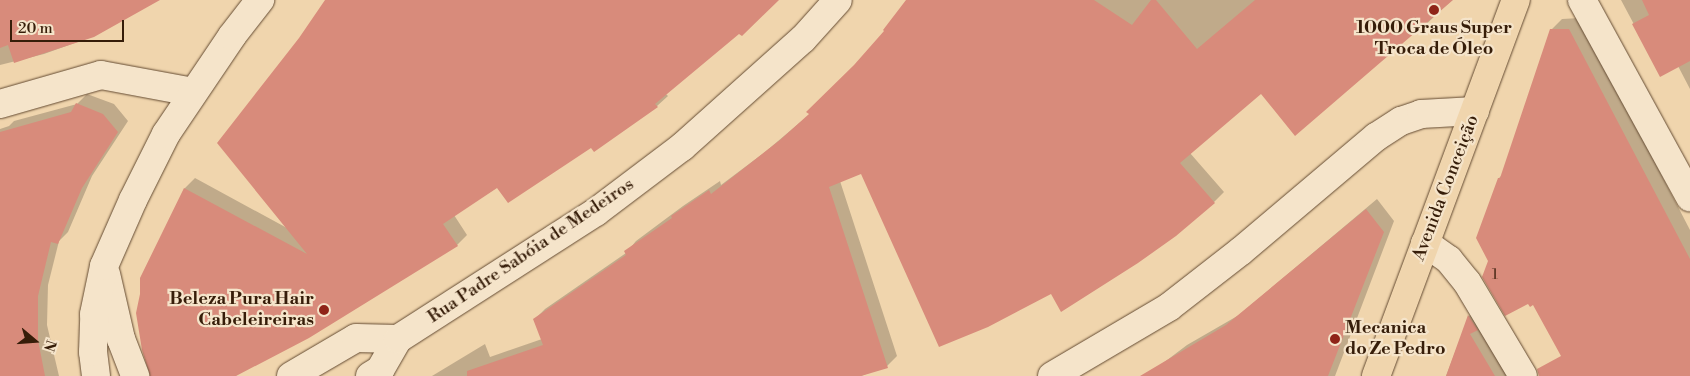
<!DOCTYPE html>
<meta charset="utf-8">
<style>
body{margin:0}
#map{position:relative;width:1690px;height:376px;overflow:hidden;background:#f0d5ad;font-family:"Libre Bodoni",serif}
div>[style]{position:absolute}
.shadow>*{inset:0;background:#0003}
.building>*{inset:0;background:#d88b7b}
.roads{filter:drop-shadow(0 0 1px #644b32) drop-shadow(0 0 1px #644b32)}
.minor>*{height:28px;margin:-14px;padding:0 14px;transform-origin:14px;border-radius:14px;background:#f5e4ca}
.major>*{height:28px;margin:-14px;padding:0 14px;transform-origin:14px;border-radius:14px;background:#f0d5ad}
.dots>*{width:14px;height:14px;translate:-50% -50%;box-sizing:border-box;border:2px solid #f5e4ca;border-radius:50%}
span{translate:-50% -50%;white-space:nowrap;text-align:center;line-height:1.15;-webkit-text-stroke:4.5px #f5e4ca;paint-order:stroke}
.number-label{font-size:15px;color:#5e3826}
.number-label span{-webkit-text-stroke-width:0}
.poi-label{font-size:18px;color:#361d09;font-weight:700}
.right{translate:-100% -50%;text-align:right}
.left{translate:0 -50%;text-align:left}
.street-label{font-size:18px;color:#361d09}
.north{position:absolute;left:10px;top:316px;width:50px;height:50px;-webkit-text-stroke:4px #f5e4ca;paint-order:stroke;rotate:108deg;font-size:14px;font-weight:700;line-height:20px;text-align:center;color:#361d09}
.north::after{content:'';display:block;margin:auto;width:18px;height:22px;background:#361d09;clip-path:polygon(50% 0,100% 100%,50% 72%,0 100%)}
.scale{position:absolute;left:10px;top:20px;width:114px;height:22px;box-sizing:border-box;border:2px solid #361d09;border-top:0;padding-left:6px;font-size:15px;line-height:18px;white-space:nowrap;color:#361d09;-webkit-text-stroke:4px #f5e4ca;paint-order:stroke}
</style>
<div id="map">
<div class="shadow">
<div style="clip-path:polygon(0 0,156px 0,94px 36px,44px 54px,0 65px)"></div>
<div style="clip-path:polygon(330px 0,777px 0,665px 93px,668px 96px,657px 106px,592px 146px,498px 187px,454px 215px,467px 235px,457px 245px,235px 376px,151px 376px,141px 278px,185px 188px,195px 178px,287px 228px)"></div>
<div style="clip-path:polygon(907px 0,1452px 0,1420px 30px,1419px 28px,1261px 92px,1190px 153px,1224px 192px,1214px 202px,1052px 293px,862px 173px,840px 181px,897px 356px,887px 366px,861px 376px,432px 376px,485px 344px,490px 357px,542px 339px,535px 319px,545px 309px,626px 253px,636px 241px,683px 206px,720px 181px,721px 185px,765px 152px,810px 114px,886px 31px)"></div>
<div style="clip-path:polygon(1621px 0,1690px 0,1690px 89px,1678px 66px,1661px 75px)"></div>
<div style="clip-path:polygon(1580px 18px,1690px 230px,1690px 376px,1575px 376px,1534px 304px,1489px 261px,1499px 178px,1502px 175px,1551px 30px,1562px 19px)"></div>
<div style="clip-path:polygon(87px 94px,114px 104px,128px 121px,92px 176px,68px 232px,59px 241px,48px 285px,47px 325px,59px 376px,0 376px,0 129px,9px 126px,14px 121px,77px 104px)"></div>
<div style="clip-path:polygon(1377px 199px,1394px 221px,1335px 376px,1146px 376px,1187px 345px,1239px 315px)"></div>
<div style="clip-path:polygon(1479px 306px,1512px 376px,1446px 376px,1469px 316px)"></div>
</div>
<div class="building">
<div style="clip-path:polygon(0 0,160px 0,94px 37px,14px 63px,8px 45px,0 48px)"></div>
<div style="clip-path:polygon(325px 0,779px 0,742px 36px,739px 34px,655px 104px,658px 107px,594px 152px,591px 148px,508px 203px,497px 188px,443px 224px,458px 246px,309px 338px,236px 376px,150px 376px,142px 350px,136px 313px,140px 294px,140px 278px,184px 188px,307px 254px,217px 143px,299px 38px)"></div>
<div style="clip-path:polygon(906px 0,1094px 0,1132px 25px,1151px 0,1156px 0,1197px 49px,1255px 0,1453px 0,1295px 136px,1261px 94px,1180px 163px,1215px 203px,1176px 236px,1138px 263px,1061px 312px,1051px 294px,988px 327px,939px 347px,861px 174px,829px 187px,888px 368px,861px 376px,467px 376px,467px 371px,543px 345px,533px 319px,626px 255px,624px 251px,672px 218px,671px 216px,709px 190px,711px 194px,780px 140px,809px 114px,806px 112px,854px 65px,884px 31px,883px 30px)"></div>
<div style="clip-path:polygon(1642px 0,1690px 0,1690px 61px,1660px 77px,1632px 24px,1649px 15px)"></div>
<div style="clip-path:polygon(1550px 29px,1569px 29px,1690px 259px,1690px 376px,1539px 376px,1537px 369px,1561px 356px,1533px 305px,1530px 307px,1528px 304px,1505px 316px,1482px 277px,1488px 261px,1476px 238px,1498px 178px,1500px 178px)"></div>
<div style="clip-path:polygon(76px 103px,103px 114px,118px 132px,82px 188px,58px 244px,51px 242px,38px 296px,38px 340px,45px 376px,0 376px,0 132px,71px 112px)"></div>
<div style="clip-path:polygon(1366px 209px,1384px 232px,1328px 376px,1140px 376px,1226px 325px)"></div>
<div style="clip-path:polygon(1468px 315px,1478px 330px,1470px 334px,1495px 376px,1446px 376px)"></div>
</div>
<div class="roads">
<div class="minor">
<div style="left:1582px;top:0;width:225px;rotate:61.3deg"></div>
<div style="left:0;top:104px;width:105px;rotate:-16deg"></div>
<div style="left:101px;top:75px;width:94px;rotate:10.5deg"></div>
<div style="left:1425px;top:243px;width:29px;rotate:35deg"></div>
<div style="left:1449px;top:260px;width:28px;rotate:51deg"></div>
<div style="left:1467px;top:282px;width:109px;rotate:59.2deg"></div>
<div style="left:106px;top:274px;width:67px;rotate:77deg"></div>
<div style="left:121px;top:339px;width:40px;rotate:69deg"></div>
<div style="left:96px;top:376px;width:24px;rotate:-97deg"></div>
<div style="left:93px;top:352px;width:38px;rotate:-88deg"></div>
<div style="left:94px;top:314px;width:49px;rotate:-78.2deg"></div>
<div style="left:104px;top:266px;width:72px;rotate:-66.3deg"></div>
<div style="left:133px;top:200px;width:74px;rotate:-63.4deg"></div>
<div style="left:166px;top:134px;width:118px;rotate:-56deg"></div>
<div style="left:232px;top:36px;width:46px;rotate:-52.1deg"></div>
<div style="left:291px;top:376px;width:75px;rotate:-30.3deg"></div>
<div style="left:356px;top:338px;width:42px;rotate:1.4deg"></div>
<div style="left:370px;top:376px;width:12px;rotate:-31deg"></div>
<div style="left:380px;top:370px;width:36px;rotate:-60deg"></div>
<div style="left:398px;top:339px;width:235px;rotate:-32.7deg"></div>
<div style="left:596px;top:212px;width:108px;rotate:-37.1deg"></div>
<div style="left:682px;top:147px;width:162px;rotate:-41.8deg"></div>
<div style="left:803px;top:39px;width:52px;rotate:-48.1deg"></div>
<div style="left:1052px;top:376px;width:136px;rotate:-30.5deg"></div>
<div style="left:1169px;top:307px;width:91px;rotate:-37.9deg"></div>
<div style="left:1241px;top:251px;width:177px;rotate:-40.2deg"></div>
<div style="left:1376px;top:137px;width:30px;rotate:-33deg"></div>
<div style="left:1401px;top:121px;width:21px;rotate:-19deg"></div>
<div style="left:1421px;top:114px;width:54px;rotate:-3.2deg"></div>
</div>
<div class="major">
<div style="left:1376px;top:376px;width:401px;rotate:-69.6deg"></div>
</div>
</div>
<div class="dots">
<div style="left:1434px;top:10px;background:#8f2418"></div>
<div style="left:324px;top:310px;background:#8f2418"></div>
<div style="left:1335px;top:339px;background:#8f2418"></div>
</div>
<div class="number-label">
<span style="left:1495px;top:275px">1</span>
</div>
<div class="poi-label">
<span style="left:1434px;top:39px">1000 Graus Super<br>Troca de Óleo</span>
<span class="right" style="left:314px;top:310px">Beleza Pura Hair<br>Cabeleireiras</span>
<span class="left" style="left:1345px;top:339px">Mecanica<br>do Ze Pedro</span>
</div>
<div class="street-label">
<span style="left:1446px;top:188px;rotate:-69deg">Avenida Conceição</span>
<span style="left:531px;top:251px;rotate:-34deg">Rua Padre Sabóia de Medeiros</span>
</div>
<div class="north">N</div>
<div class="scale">20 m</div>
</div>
